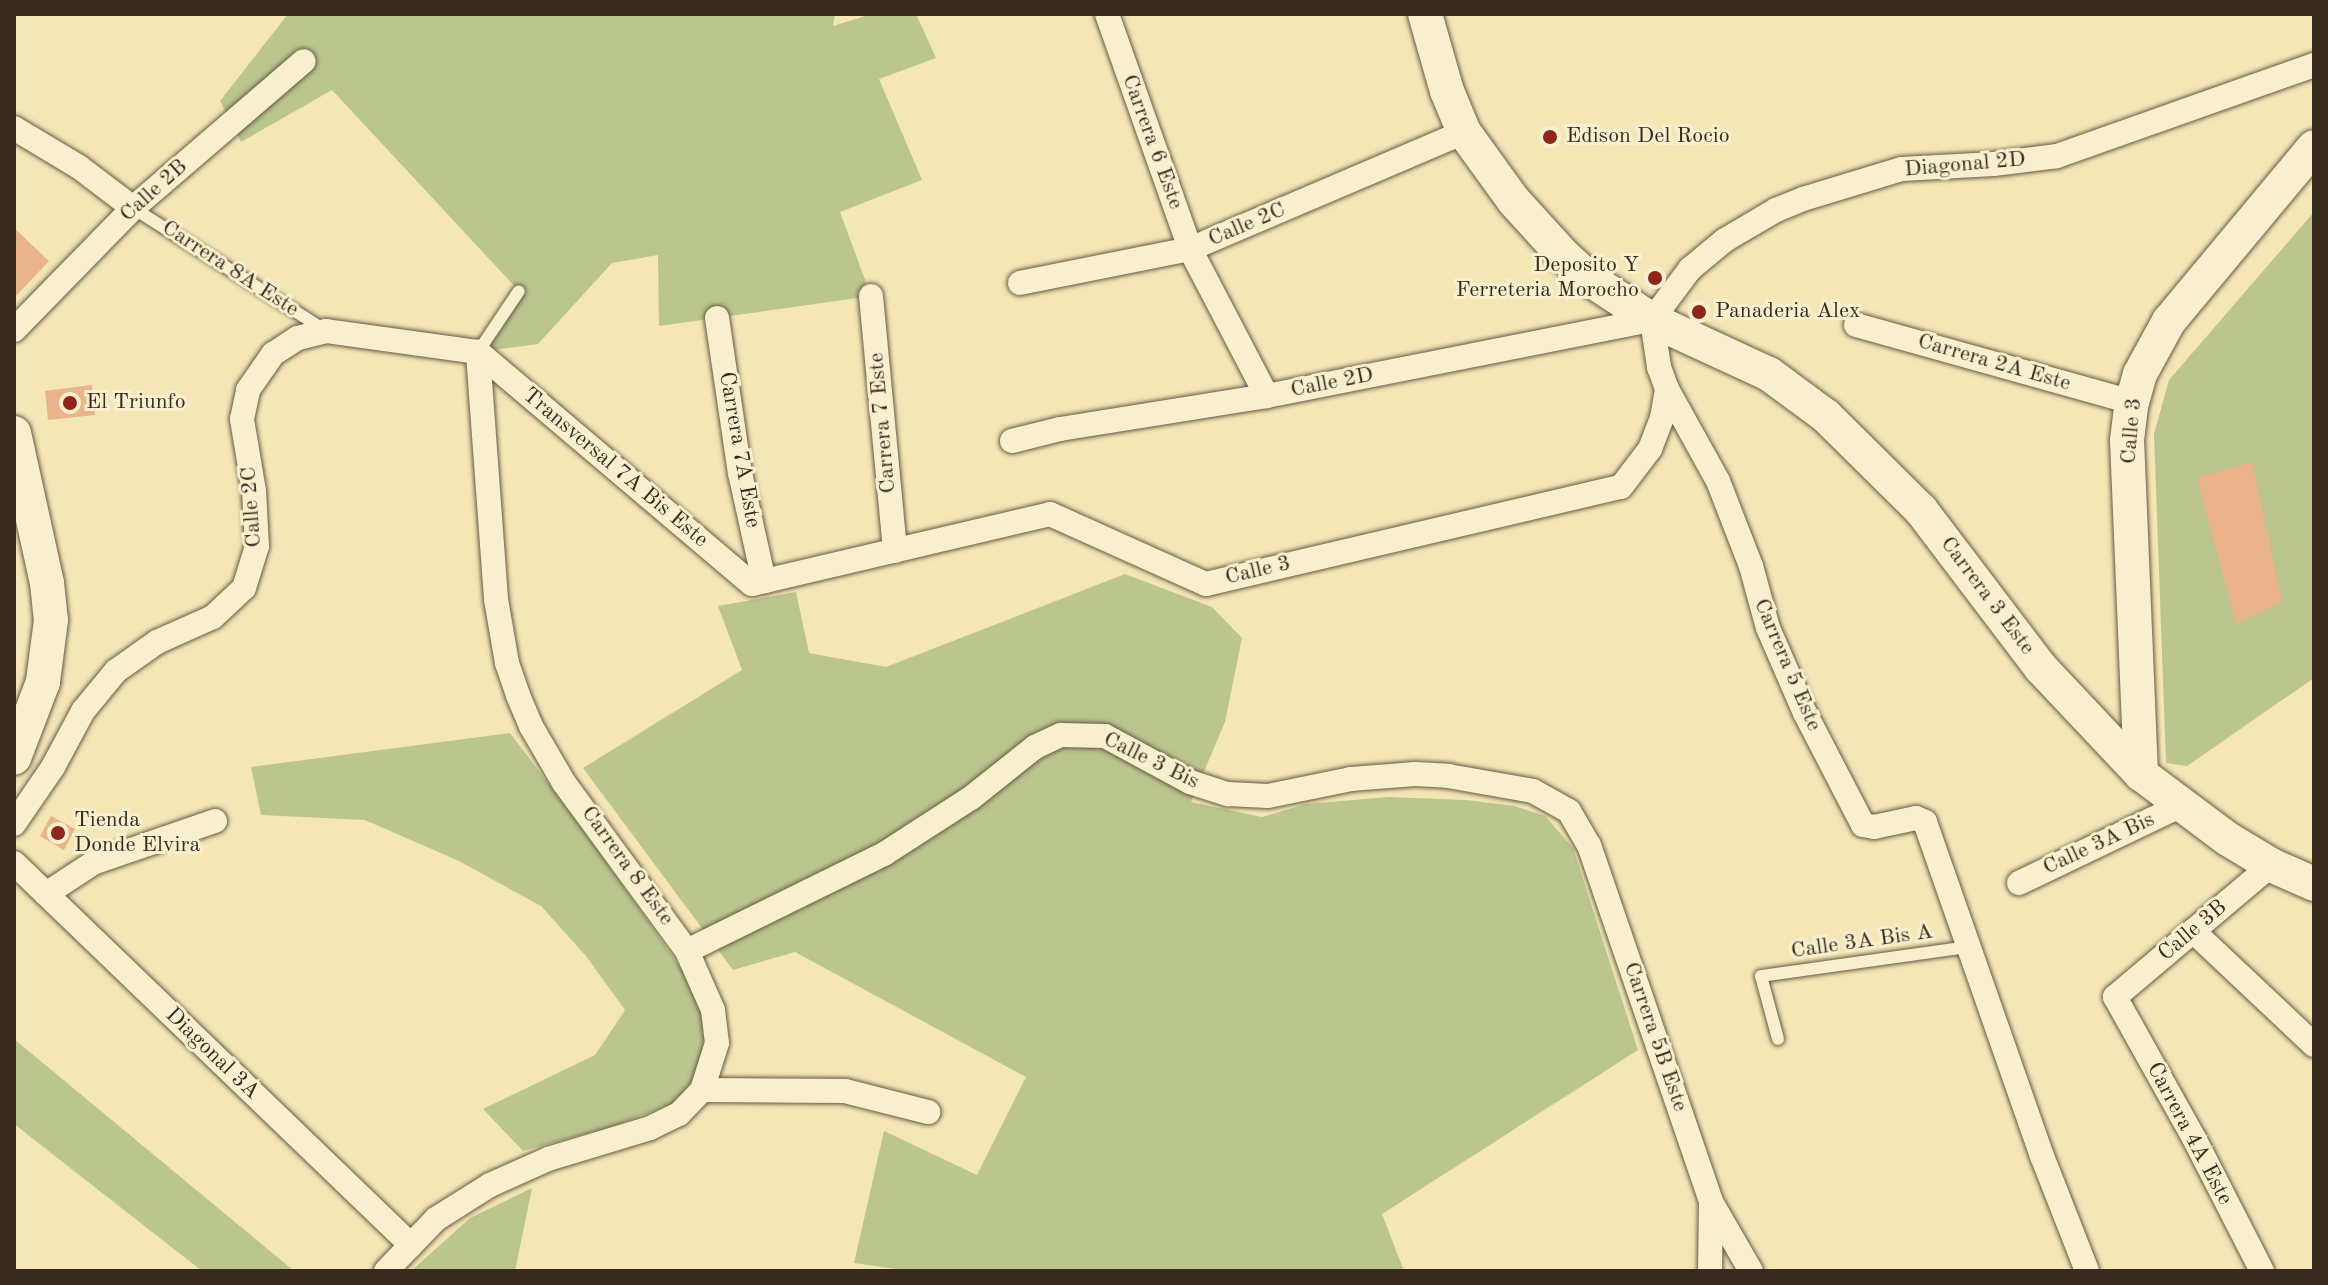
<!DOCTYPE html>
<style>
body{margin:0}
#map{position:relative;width:2328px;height:1285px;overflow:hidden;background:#f4e6b5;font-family:"Old Standard TT",serif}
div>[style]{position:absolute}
.green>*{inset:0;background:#bac68e}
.building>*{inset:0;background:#eab389}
.roads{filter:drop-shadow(0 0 2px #665a44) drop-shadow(0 0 2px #665a44)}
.lane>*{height:12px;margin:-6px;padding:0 6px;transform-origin:6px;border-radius:6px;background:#f8efcf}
.street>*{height:24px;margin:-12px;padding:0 12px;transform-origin:12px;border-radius:12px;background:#f8efcf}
.secondary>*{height:34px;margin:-17px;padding:0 17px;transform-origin:17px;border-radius:17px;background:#f8efcf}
.dots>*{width:22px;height:22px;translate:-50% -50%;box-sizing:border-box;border:4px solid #f8efcf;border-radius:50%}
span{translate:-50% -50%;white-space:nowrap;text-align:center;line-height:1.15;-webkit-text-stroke:6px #f8efcf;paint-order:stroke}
.poi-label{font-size:22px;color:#372b1f}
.left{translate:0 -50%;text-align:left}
.right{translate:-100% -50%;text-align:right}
.street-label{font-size:22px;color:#372b1f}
.frame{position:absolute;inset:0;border:16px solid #372b1f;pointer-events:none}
</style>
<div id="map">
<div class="green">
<div style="clip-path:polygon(288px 14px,835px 14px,833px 26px,872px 14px,916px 14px,936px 58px,879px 79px,922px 180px,840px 212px,871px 296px,659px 326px,658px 255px,612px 263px,538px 344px,478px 352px,519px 291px,332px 90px,241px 142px,220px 101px)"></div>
<div style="clip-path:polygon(2314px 212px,2314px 678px,2187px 766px,2166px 763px,2154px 434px,2169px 380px)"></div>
<div style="clip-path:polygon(1125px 574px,1212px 607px,1242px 638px,1225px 722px,1191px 802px,1262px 817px,1306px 804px,1388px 797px,1466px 800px,1514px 806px,1545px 816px,1573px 848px,1638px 1050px,1382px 1214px,1404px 1271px,910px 1271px,854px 1263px,884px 1131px,977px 1175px,1026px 1077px,795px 952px,733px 970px,583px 768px,742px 670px,718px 606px,796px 592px,809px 653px,886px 667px)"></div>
<div style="clip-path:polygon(510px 733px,585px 832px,687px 977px,703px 1008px,705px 1032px,698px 1074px,674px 1103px,616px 1125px,523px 1151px,483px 1109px,595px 1055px,625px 1010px,586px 956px,541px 906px,459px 861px,365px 820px,261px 815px,251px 767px)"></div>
<div style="clip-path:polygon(14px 1039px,294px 1271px,202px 1271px,14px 1124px)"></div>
<div style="clip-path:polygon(532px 1188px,515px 1271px,411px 1271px,470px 1218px)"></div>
</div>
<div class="building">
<div style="clip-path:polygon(14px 228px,49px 261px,14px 298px)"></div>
<div style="clip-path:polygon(92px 385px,95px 415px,48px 420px,45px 391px)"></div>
<div style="clip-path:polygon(2252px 462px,2282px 602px,2236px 624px,2197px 478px)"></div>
<div style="clip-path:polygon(51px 816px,75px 829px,64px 850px,40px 836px)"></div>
</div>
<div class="roads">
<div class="lane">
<div style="left:133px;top:208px;width:229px;rotate:32.5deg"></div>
<div style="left:478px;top:352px;width:73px;rotate:-56.1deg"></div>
<div style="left:1778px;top:1039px;width:65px;rotate:-105.1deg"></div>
<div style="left:1761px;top:976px;width:209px;rotate:-8deg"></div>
</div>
<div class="street">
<div style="left:1107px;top:14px;width:249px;rotate:70.5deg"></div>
<div style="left:1190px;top:249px;width:166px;rotate:62.4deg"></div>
<div style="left:14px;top:128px;width:76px;rotate:31deg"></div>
<div style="left:79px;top:167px;width:68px;rotate:37.2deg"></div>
<div style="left:1020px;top:283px;width:173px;rotate:-11.3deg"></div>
<div style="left:1190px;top:249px;width:298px;rotate:-23.1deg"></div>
<div style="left:871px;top:296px;width:256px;rotate:84.6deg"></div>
<div style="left:717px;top:318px;width:157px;rotate:81.6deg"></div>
<div style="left:740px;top:473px;width:111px;rotate:77.5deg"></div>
<div style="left:1652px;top:320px;width:48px;rotate:81.5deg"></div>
<div style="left:1659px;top:367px;width:23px;rotate:70deg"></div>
<div style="left:1667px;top:389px;width:105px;rotate:61deg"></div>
<div style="left:1718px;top:481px;width:91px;rotate:68.8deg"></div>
<div style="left:1751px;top:566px;width:64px;rotate:74.7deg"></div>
<div style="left:1768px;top:628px;width:93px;rotate:66.5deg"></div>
<div style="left:1805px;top:713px;width:126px;rotate:62.6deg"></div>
<div style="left:1863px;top:825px;width:11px;rotate:10deg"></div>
<div style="left:1874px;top:827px;width:43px;rotate:-12.1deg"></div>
<div style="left:1916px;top:818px;width:10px;rotate:24deg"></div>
<div style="left:1925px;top:822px;width:354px;rotate:70.7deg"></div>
<div style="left:2042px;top:1156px;width:123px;rotate:68.6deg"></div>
<div style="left:1652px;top:320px;width:64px;rotate:-53.3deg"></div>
<div style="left:1690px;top:269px;width:45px;rotate:-39.6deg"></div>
<div style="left:1725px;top:240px;width:59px;rotate:-30.5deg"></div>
<div style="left:1776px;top:210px;width:29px;rotate:-22deg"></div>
<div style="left:1803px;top:199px;width:103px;rotate:-16.9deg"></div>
<div style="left:1902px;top:169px;width:92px;rotate:-3.1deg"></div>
<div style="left:1994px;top:164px;width:64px;rotate:-7.2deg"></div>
<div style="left:2057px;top:156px;width:273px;rotate:-19.5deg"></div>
<div style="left:1856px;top:325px;width:287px;rotate:15.6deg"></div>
<div style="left:14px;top:330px;width:170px;rotate:-45.7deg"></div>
<div style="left:133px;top:208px;width:225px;rotate:-40.7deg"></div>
<div style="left:478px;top:352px;width:359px;rotate:40.3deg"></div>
<div style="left:752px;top:584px;width:306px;rotate:-13.2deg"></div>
<div style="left:1050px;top:514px;width:171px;rotate:24.2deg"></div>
<div style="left:1206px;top:584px;width:426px;rotate:-13.2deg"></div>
<div style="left:1621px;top:487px;width:48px;rotate:-52.7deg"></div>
<div style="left:1650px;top:449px;width:33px;rotate:-69deg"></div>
<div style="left:1662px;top:418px;width:29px;rotate:-80deg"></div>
<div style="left:1012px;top:441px;width:49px;rotate:-14deg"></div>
<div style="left:1060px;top:429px;width:210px;rotate:-9.1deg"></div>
<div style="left:1267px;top:396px;width:392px;rotate:-11.2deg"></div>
<div style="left:14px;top:824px;width:69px;rotate:-55.6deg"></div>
<div style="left:53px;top:767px;width:64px;rotate:-61.8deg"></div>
<div style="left:83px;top:711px;width:52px;rotate:-50.5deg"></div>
<div style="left:116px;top:671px;width:50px;rotate:-35.3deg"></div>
<div style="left:157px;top:642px;width:61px;rotate:-24.1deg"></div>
<div style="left:213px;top:617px;width:42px;rotate:-43.1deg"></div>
<div style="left:244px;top:588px;width:44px;rotate:-72.8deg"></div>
<div style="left:257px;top:546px;width:55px;rotate:-93.1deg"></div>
<div style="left:254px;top:491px;width:73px;rotate:-99.5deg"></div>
<div style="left:242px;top:419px;width:30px;rotate:-78deg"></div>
<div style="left:248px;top:390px;width:44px;rotate:-55.2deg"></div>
<div style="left:273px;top:354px;width:30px;rotate:-33deg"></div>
<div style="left:298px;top:338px;width:29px;rotate:-14deg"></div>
<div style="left:326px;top:331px;width:153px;rotate:7.9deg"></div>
<div style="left:14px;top:863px;width:551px;rotate:43.9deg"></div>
<div style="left:2019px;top:883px;width:178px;rotate:-25.6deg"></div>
<div style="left:46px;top:894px;width:56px;rotate:-33.4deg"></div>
<div style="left:93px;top:863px;width:129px;rotate:-19deg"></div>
<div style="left:2193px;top:931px;width:166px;rotate:43.3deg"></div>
<div style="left:687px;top:951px;width:220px;rotate:-26.2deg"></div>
<div style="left:884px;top:854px;width:103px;rotate:-32.8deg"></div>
<div style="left:971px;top:798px;width:82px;rotate:-38.6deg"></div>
<div style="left:1035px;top:747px;width:29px;rotate:-25deg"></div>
<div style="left:1061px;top:735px;width:44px;rotate:1.3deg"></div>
<div style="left:1105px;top:736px;width:97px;rotate:28.4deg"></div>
<div style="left:1190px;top:782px;width:40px;rotate:18deg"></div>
<div style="left:1228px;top:794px;width:40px;rotate:2.9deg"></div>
<div style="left:1268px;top:796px;width:85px;rotate:-11.6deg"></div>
<div style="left:1351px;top:779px;width:64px;rotate:-4.5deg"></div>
<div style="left:1415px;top:774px;width:33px;rotate:3deg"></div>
<div style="left:1448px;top:776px;width:86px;rotate:10deg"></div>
<div style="left:1533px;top:791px;width:41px;rotate:29.1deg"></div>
<div style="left:1569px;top:811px;width:39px;rotate:60deg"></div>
<div style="left:1589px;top:845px;width:376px;rotate:71.1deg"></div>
<div style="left:1711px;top:1201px;width:70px;rotate:90.8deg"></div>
<div style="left:702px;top:1090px;width:143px;rotate:0.4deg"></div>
<div style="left:845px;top:1091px;width:86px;rotate:14.2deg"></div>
<div style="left:1714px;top:1207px;width:74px;rotate:60deg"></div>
<div style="left:386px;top:1271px;width:72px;rotate:-46.1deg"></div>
<div style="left:436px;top:1219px;width:64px;rotate:-32.2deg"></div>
<div style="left:490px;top:1185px;width:64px;rotate:-24.1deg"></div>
<div style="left:548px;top:1159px;width:107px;rotate:-16.9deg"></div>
<div style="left:650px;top:1128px;width:32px;rotate:-26deg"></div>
<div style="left:679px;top:1114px;width:33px;rotate:-46deg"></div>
<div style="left:702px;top:1090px;width:49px;rotate:-72.3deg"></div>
<div style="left:717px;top:1043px;width:33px;rotate:-97deg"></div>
<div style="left:713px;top:1010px;width:64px;rotate:-113.8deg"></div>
<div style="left:687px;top:951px;width:208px;rotate:-126.2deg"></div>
<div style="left:564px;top:783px;width:66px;rotate:-120.1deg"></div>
<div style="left:531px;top:726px;width:34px;rotate:-113deg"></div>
<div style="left:518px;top:695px;width:34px;rotate:-109deg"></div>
<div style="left:507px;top:663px;width:65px;rotate:-99.8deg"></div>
<div style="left:496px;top:599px;width:248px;rotate:-94.2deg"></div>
<div style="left:2262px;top:1271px;width:147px;rotate:-117.1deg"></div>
<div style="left:2195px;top:1140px;width:164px;rotate:-119.2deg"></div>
<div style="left:2115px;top:997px;width:204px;rotate:-40.2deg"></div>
</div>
<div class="secondary">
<div style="left:1425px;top:14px;width:80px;rotate:74.1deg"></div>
<div style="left:1447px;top:91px;width:44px;rotate:67.5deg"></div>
<div style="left:1464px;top:132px;width:85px;rotate:54.1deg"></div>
<div style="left:1514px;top:201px;width:74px;rotate:47.7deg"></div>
<div style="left:1564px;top:256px;width:36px;rotate:42deg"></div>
<div style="left:1591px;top:280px;width:73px;rotate:33.3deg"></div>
<div style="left:1652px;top:320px;width:129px;rotate:24.8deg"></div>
<div style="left:1769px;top:374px;width:71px;rotate:36.4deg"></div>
<div style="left:1826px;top:416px;width:134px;rotate:44.7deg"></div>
<div style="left:1921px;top:510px;width:198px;rotate:52.8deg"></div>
<div style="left:2041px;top:668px;width:146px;rotate:46.7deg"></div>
<div style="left:2141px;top:774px;width:109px;rotate:36.8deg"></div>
<div style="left:2228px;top:839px;width:50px;rotate:31.2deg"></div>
<div style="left:2271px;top:865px;width:47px;rotate:23.8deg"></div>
<div style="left:14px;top:433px;width:154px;rotate:77.6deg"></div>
<div style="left:47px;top:583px;width:37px;rotate:84deg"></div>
<div style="left:51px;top:620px;width:63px;rotate:97.4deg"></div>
<div style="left:43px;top:682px;width:81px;rotate:110.9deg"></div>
<div style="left:2141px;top:774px;width:334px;rotate:-92.4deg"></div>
<div style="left:2127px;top:440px;width:38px;rotate:-83deg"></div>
<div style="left:2132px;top:402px;width:29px;rotate:-74deg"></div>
<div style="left:2140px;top:374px;width:60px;rotate:-61.3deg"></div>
<div style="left:2169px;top:321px;width:226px;rotate:-50.2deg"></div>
</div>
</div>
<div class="dots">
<div style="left:1550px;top:137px;background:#8f2418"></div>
<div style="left:1655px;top:278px;background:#8f2418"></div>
<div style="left:1699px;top:312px;background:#8f2418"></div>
<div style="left:70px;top:403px;background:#8f2418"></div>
<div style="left:58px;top:833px;background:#8f2418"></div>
</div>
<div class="poi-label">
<span class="left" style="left:1566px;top:137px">Edison Del Rocio</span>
<span class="right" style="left:1639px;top:278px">Deposito Y<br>Ferreteria Morocho</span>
<span class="left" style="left:1715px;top:312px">Panaderia Alex</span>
<span class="left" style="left:86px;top:403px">El Triunfo</span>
<span class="left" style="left:74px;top:833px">Tienda<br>Donde Elvira</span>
</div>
<div class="street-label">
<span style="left:1152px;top:142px;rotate:70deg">Carrera 6 Este</span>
<span style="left:1965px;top:165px;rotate:-5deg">Diagonal 2D</span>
<span style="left:154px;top:191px;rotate:-42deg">Calle 2B</span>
<span style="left:1247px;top:225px;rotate:-23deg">Calle 2C</span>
<span style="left:230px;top:269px;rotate:33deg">Carrera 8A Este</span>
<span style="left:1994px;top:363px;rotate:16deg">Carrera 2A Este</span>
<span style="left:1332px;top:383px;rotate:-11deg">Calle 2D</span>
<span style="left:883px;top:423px;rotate:-95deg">Carrera 7 Este</span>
<span style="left:2132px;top:431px;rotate:-85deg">Calle 3</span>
<span style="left:739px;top:450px;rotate:80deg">Carrera 7A Este</span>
<span style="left:615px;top:468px;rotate:40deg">Transversal 7A Bis Este</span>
<span style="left:252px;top:507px;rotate:-94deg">Calle 2C</span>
<span style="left:1258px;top:571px;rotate:-13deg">Calle 3</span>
<span style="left:1987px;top:596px;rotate:53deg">Carrera 3 Este</span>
<span style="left:1787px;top:665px;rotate:67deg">Carrera 5 Este</span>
<span style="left:1151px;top:761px;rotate:26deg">Calle 3 Bis</span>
<span style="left:2099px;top:844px;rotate:-25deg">Calle 3A Bis</span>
<span style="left:627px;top:866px;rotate:54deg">Carrera 8 Este</span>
<span style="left:2193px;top:931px;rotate:-40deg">Calle 3B</span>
<span style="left:1862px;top:942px;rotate:-8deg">Calle 3A Bis A</span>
<span style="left:1655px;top:1037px;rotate:71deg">Carrera 5B Este</span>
<span style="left:212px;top:1054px;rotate:44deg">Diagonal 3A</span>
<span style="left:2189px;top:1134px;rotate:62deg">Carrera 4A Este</span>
</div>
<div class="frame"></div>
</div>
